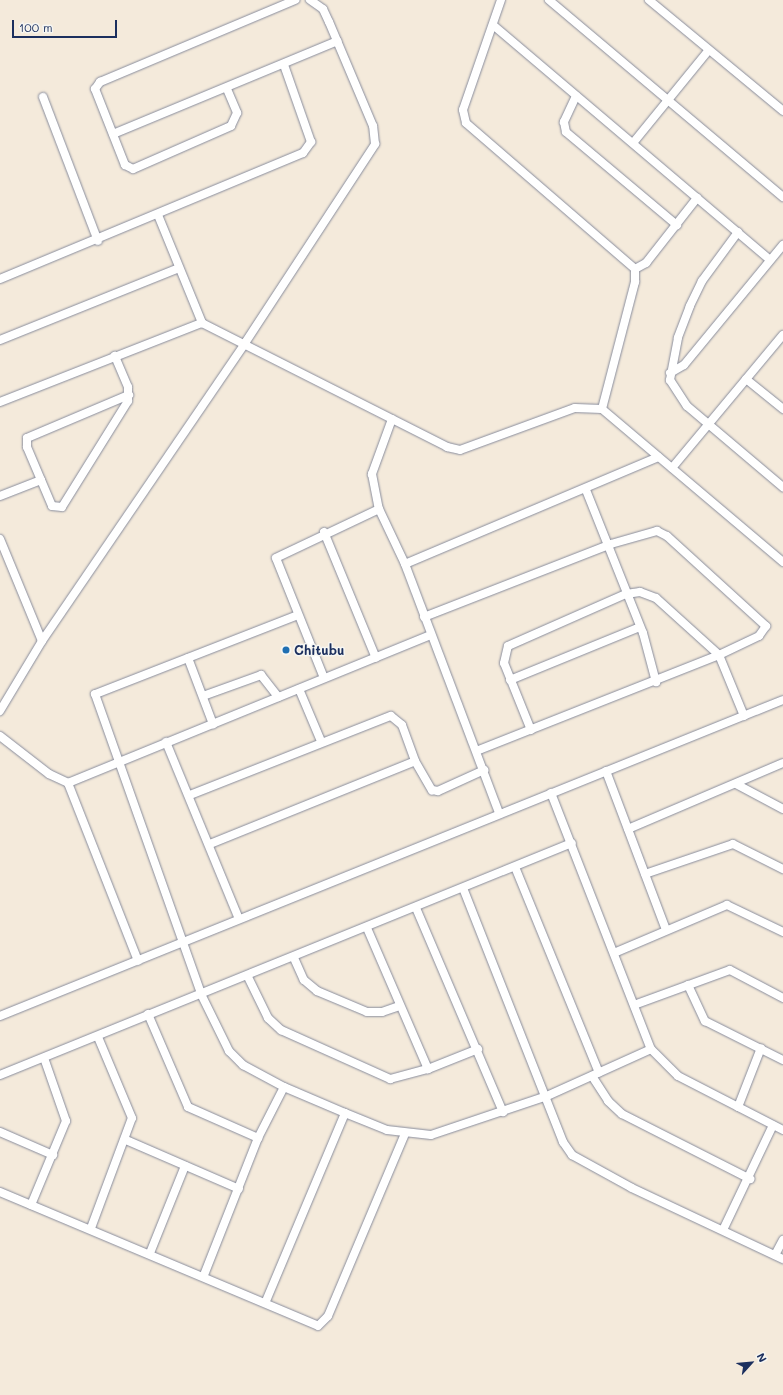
<!DOCTYPE html>
<style>
body{margin:0}
#map{position:relative;width:783px;height:1395px;overflow:hidden;background:#f4eadb;font-family:Mali,sans-serif}
div>[style]{position:absolute}
.roads{filter:drop-shadow(0 0 1px #888c9c) drop-shadow(0 0 1px #888c9c)}
.minor>*{height:8px;margin:-4px;padding:0 4px;transform-origin:4px;border-radius:4px;background:#fff}
.dots>*{width:11px;height:11px;translate:-50% -50%;box-sizing:border-box;border:2px solid #f6f6f2;border-radius:50%}
span{translate:-50% -50%;white-space:nowrap;text-align:center;line-height:1.15;-webkit-text-stroke:3px #f6f6f2;paint-order:stroke}
.poi-label{font-size:13px;color:#1b2f5e;font-weight:700}
.left{translate:0 -50%;text-align:left}
.north{position:absolute;left:731px;top:1343px;width:40px;height:40px;-webkit-text-stroke:3px #f6f6f2;paint-order:stroke;rotate:63deg;font-size:11px;font-weight:700;line-height:16px;text-align:center;color:#1b2f5e}
.north::after{content:'';display:block;margin:auto;width:14px;height:18px;background:#1b2f5e;clip-path:polygon(50% 0,100% 100%,50% 72%,0 100%)}
.scale{position:absolute;left:12px;top:20px;width:105px;height:18px;box-sizing:border-box;border:2px solid #1b2f5e;border-top:0;padding-left:5px;font-size:12px;line-height:14px;white-space:nowrap;color:#1b2f5e;-webkit-text-stroke:3px #f6f6f2;paint-order:stroke}
</style>
<div id="map">
<div class="roads">
<div class="minor">
<div style="left:501px;top:0;width:116px;rotate:109.1deg"></div>
<div style="left:463px;top:110px;width:13px;rotate:77deg"></div>
<div style="left:466px;top:123px;width:223px;rotate:40.8deg"></div>
<div style="left:635px;top:269px;width:13px;rotate:90deg"></div>
<div style="left:635px;top:282px;width:131px;rotate:104.6deg"></div>
<div style="left:549px;top:0;width:306px;rotate:40.1deg"></div>
<div style="left:649px;top:0;width:174px;rotate:39.6deg"></div>
<div style="left:493px;top:25px;width:363px;rotate:40.3deg"></div>
<div style="left:227px;top:89px;width:26px;rotate:67deg"></div>
<div style="left:237px;top:113px;width:14px;rotate:115deg"></div>
<div style="left:231px;top:126px;width:107px;rotate:156.3deg"></div>
<div style="left:133px;top:169px;width:9px;rotate:-153deg"></div>
<div style="left:125px;top:165px;width:82px;rotate:-111.5deg"></div>
<div style="left:95px;top:89px;width:9px;rotate:-54deg"></div>
<div style="left:100px;top:82px;width:212px;rotate:-22.8deg"></div>
<div style="left:576px;top:96px;width:29px;rotate:115deg"></div>
<div style="left:564px;top:122px;width:10px;rotate:79deg"></div>
<div style="left:566px;top:132px;width:145px;rotate:40deg"></div>
<div style="left:43px;top:97px;width:154px;rotate:69.1deg"></div>
<div style="left:113px;top:134px;width:243px;rotate:-22.5deg"></div>
<div style="left:633px;top:143px;width:119px;rotate:-50.8deg"></div>
<div style="left:158px;top:215px;width:117px;rotate:67.8deg"></div>
<div style="left:738px;top:232px;width:61px;rotate:126.3deg"></div>
<div style="left:702px;top:281px;width:28px;rotate:116deg"></div>
<div style="left:690px;top:306px;width:34px;rotate:111deg"></div>
<div style="left:678px;top:338px;width:43px;rotate:100.8deg"></div>
<div style="left:670px;top:380px;width:31px;rotate:57deg"></div>
<div style="left:687px;top:406px;width:126px;rotate:40.2deg"></div>
<div style="left:635px;top:269px;width:13px;rotate:-29deg"></div>
<div style="left:646px;top:263px;width:83px;rotate:-51.9deg"></div>
<div style="left:0;top:279px;width:328px;rotate:-22.6deg"></div>
<div style="left:303px;top:153px;width:14px;rotate:-54deg"></div>
<div style="left:311px;top:142px;width:82px;rotate:-109.3deg"></div>
<div style="left:0;top:340px;width:193px;rotate:-21.9deg"></div>
<div style="left:670px;top:373px;width:16px;rotate:-30deg"></div>
<div style="left:684px;top:365px;width:156px;rotate:-50.5deg"></div>
<div style="left:746px;top:379px;width:48px;rotate:39deg"></div>
<div style="left:0;top:402px;width:217px;rotate:-21.4deg"></div>
<div style="left:202px;top:323px;width:275px;rotate:26.8deg"></div>
<div style="left:447px;top:447px;width:13px;rotate:13deg"></div>
<div style="left:460px;top:450px;width:122px;rotate:-20.1deg"></div>
<div style="left:575px;top:408px;width:27px;rotate:2deg"></div>
<div style="left:602px;top:409px;width:237px;rotate:40.2deg"></div>
<div style="left:392px;top:419px;width:59px;rotate:110deg"></div>
<div style="left:372px;top:474px;width:36px;rotate:79deg"></div>
<div style="left:379px;top:509px;width:61px;rotate:64.7deg"></div>
<div style="left:405px;top:564px;width:266px;rotate:69.3deg"></div>
<div style="left:672px;top:468px;width:173px;rotate:-50.2deg"></div>
<div style="left:41px;top:480px;width:36px;rotate:-113deg"></div>
<div style="left:27px;top:447px;width:9px;rotate:-90deg"></div>
<div style="left:27px;top:438px;width:111px;rotate:-22.9deg"></div>
<div style="left:586px;top:490px;width:154px;rotate:68.3deg"></div>
<div style="left:643px;top:633px;width:51px;rotate:75.1deg"></div>
<div style="left:0;top:496px;width:44px;rotate:-21.3deg"></div>
<div style="left:41px;top:480px;width:28px;rotate:67deg"></div>
<div style="left:52px;top:506px;width:10px;rotate:6deg"></div>
<div style="left:62px;top:507px;width:125px;rotate:-58.1deg"></div>
<div style="left:128px;top:401px;width:14px;rotate:-90deg"></div>
<div style="left:128px;top:387px;width:34px;rotate:-113deg"></div>
<div style="left:324px;top:532px;width:136px;rotate:67.6deg"></div>
<div style="left:0;top:539px;width:110px;rotate:67.6deg"></div>
<div style="left:42px;top:641px;width:82px;rotate:121deg"></div>
<div style="left:405px;top:564px;width:275px;rotate:-22.9deg"></div>
<div style="left:298px;top:615px;width:218px;rotate:158.7deg"></div>
<div style="left:95px;top:694px;width:318px;rotate:70.5deg"></div>
<div style="left:201px;top:994px;width:64px;rotate:63.8deg"></div>
<div style="left:229px;top:1051px;width:20px;rotate:45deg"></div>
<div style="left:243px;top:1065px;width:47px;rotate:28.2deg"></div>
<div style="left:284px;top:1087px;width:66px;rotate:23.1deg"></div>
<div style="left:345px;top:1113px;width:45px;rotate:22deg"></div>
<div style="left:387px;top:1130px;width:44px;rotate:6.5deg"></div>
<div style="left:431px;top:1135px;width:122px;rotate:-18.6deg"></div>
<div style="left:547px;top:1096px;width:114px;rotate:-24.3deg"></div>
<div style="left:424px;top:617px;width:201px;rotate:-21.3deg"></div>
<div style="left:611px;top:544px;width:48px;rotate:-15.8deg"></div>
<div style="left:657px;top:531px;width:11px;rotate:27deg"></div>
<div style="left:667px;top:536px;width:134px;rotate:42.3deg"></div>
<div style="left:766px;top:626px;width:12px;rotate:125deg"></div>
<div style="left:759px;top:636px;width:44px;rotate:154.6deg"></div>
<div style="left:719px;top:655px;width:261px;rotate:158.4deg"></div>
<div style="left:42px;top:641px;width:361px;rotate:-55.7deg"></div>
<div style="left:245px;top:343px;width:238px;rotate:-56.8deg"></div>
<div style="left:375px;top:144px;width:18px;rotate:-96deg"></div>
<div style="left:373px;top:126px;width:113px;rotate:-112.9deg"></div>
<div style="left:329px;top:22px;width:14px;rotate:-115deg"></div>
<div style="left:323px;top:9px;width:16px;rotate:-145deg"></div>
<div style="left:188px;top:658px;width:71px;rotate:69.3deg"></div>
<div style="left:324px;top:678px;width:129px;rotate:-111.8deg"></div>
<div style="left:276px;top:558px;width:114px;rotate:-25.4deg"></div>
<div style="left:510px;top:680px;width:140px;rotate:-22.2deg"></div>
<div style="left:299px;top:689px;width:56px;rotate:67.1deg"></div>
<div style="left:203px;top:696px;width:62px;rotate:-19.9deg"></div>
<div style="left:261px;top:675px;width:28px;rotate:52deg"></div>
<div style="left:531px;top:730px;width:72px;rotate:-111.9deg"></div>
<div style="left:504px;top:663px;width:17px;rotate:-77deg"></div>
<div style="left:508px;top:646px;width:129px;rotate:-23.8deg"></div>
<div style="left:626px;top:594px;width:14px;rotate:-8deg"></div>
<div style="left:640px;top:592px;width:17px;rotate:21deg"></div>
<div style="left:656px;top:598px;width:85px;rotate:42.1deg"></div>
<div style="left:719px;top:655px;width:66px;rotate:67.7deg"></div>
<div style="left:0;top:736px;width:62px;rotate:37.8deg"></div>
<div style="left:49px;top:774px;width:21px;rotate:25deg"></div>
<div style="left:68px;top:783px;width:391px;rotate:-22.2deg"></div>
<div style="left:166px;top:742px;width:191px;rotate:67.6deg"></div>
<div style="left:606px;top:771px;width:170px;rotate:69.3deg"></div>
<div style="left:68px;top:783px;width:191px;rotate:68.5deg"></div>
<div style="left:736px;top:784px;width:53px;rotate:28deg"></div>
<div style="left:551px;top:793px;width:275px;rotate:68.7deg"></div>
<div style="left:651px;top:1049px;width:38px;rotate:45deg"></div>
<div style="left:678px;top:1076px;width:118px;rotate:27.2deg"></div>
<div style="left:190px;top:795px;width:216px;rotate:-21.5deg"></div>
<div style="left:391px;top:716px;width:14px;rotate:39deg"></div>
<div style="left:402px;top:725px;width:38px;rotate:70deg"></div>
<div style="left:415px;top:761px;width:34px;rotate:60deg"></div>
<div style="left:432px;top:790px;width:6px;rotate:9deg"></div>
<div style="left:438px;top:791px;width:51px;rotate:-24.5deg"></div>
<div style="left:628px;top:829px;width:168px;rotate:-23.1deg"></div>
<div style="left:210px;top:844px;width:221px;rotate:-22deg"></div>
<div style="left:515px;top:867px;width:222px;rotate:67.8deg"></div>
<div style="left:645px;top:874px;width:93px;rotate:-18.8deg"></div>
<div style="left:733px;top:844px;width:56px;rotate:26.6deg"></div>
<div style="left:463px;top:888px;width:273px;rotate:68.5deg"></div>
<div style="left:563px;top:1142px;width:16px;rotate:55deg"></div>
<div style="left:572px;top:1155px;width:68px;rotate:28.8deg"></div>
<div style="left:632px;top:1188px;width:167px;rotate:25.2deg"></div>
<div style="left:416px;top:908px;width:222px;rotate:66.9deg"></div>
<div style="left:367px;top:928px;width:154px;rotate:66.6deg"></div>
<div style="left:428px;top:1069px;width:54px;rotate:-21.8deg"></div>
<div style="left:614px;top:953px;width:123px;rotate:-23deg"></div>
<div style="left:727px;top:905px;width:62px;rotate:25.7deg"></div>
<div style="left:294px;top:958px;width:24px;rotate:66deg"></div>
<div style="left:304px;top:980px;width:17px;rotate:40deg"></div>
<div style="left:317px;top:991px;width:54px;rotate:22.8deg"></div>
<div style="left:367px;top:1012px;width:15px"></div>
<div style="left:382px;top:1012px;width:18px;rotate:-19deg"></div>
<div style="left:248px;top:977px;width:46px;rotate:64deg"></div>
<div style="left:268px;top:1018px;width:18px;rotate:43deg"></div>
<div style="left:281px;top:1030px;width:120px;rotate:24.2deg"></div>
<div style="left:390px;top:1079px;width:39px;rotate:-15deg"></div>
<div style="left:688px;top:985px;width:40px;rotate:65deg"></div>
<div style="left:705px;top:1021px;width:87px;rotate:26.6deg"></div>
<div style="left:634px;top:1005px;width:102px;rotate:-20deg"></div>
<div style="left:730px;top:970px;width:60px;rotate:27.8deg"></div>
<div style="left:148px;top:1014px;width:101px;rotate:66.7deg"></div>
<div style="left:188px;top:1107px;width:77px;rotate:23.9deg"></div>
<div style="left:0;top:1016px;width:844px;rotate:-21.98deg"></div>
<div style="left:0;top:1075px;width:617px;rotate:-22.08deg"></div>
<div style="left:592px;top:1076px;width:30px;rotate:57deg"></div>
<div style="left:608px;top:1101px;width:19px;rotate:43deg"></div>
<div style="left:622px;top:1114px;width:144px;rotate:26.9deg"></div>
<div style="left:738px;top:1107px;width:63px;rotate:-68.7deg"></div>
<div style="left:0;top:1132px;width:58px;rotate:23.5deg"></div>
<div style="left:126px;top:1140px;width:123px;rotate:23.4deg"></div>
<div style="left:0;top:1192px;width:345px;rotate:22.8deg"></div>
<div style="left:318px;top:1326px;width:14px;rotate:-45deg"></div>
<div style="left:328px;top:1316px;width:198px;rotate:-67.1deg"></div>
<div style="left:31px;top:1205px;width:91px;rotate:-67.4deg"></div>
<div style="left:66px;top:1121px;width:67px;rotate:-109.2deg"></div>
<div style="left:91px;top:1228px;width:117px;rotate:-69.6deg"></div>
<div style="left:132px;top:1118px;width:88px;rotate:-112.8deg"></div>
<div style="left:723px;top:1230px;width:116px;rotate:-64.5deg"></div>
<div style="left:150px;top:1253px;width:94px;rotate:-68.1deg"></div>
<div style="left:775px;top:1255px;width:17px;rotate:-62deg"></div>
<div style="left:204px;top:1275px;width:147px;rotate:-68.5deg"></div>
<div style="left:258px;top:1138px;width:57px;rotate:-63deg"></div>
<div style="left:266px;top:1301px;width:204px;rotate:-67.2deg"></div>
</div>
</div>
<div class="dots">
<div style="left:286px;top:650px;background:#1f6fb2"></div>
</div>
<div class="poi-label">
<span class="left" style="left:294px;top:650px">Chitubu</span>
</div>
<div class="north">N</div>
<div class="scale">100 m</div>
</div>
